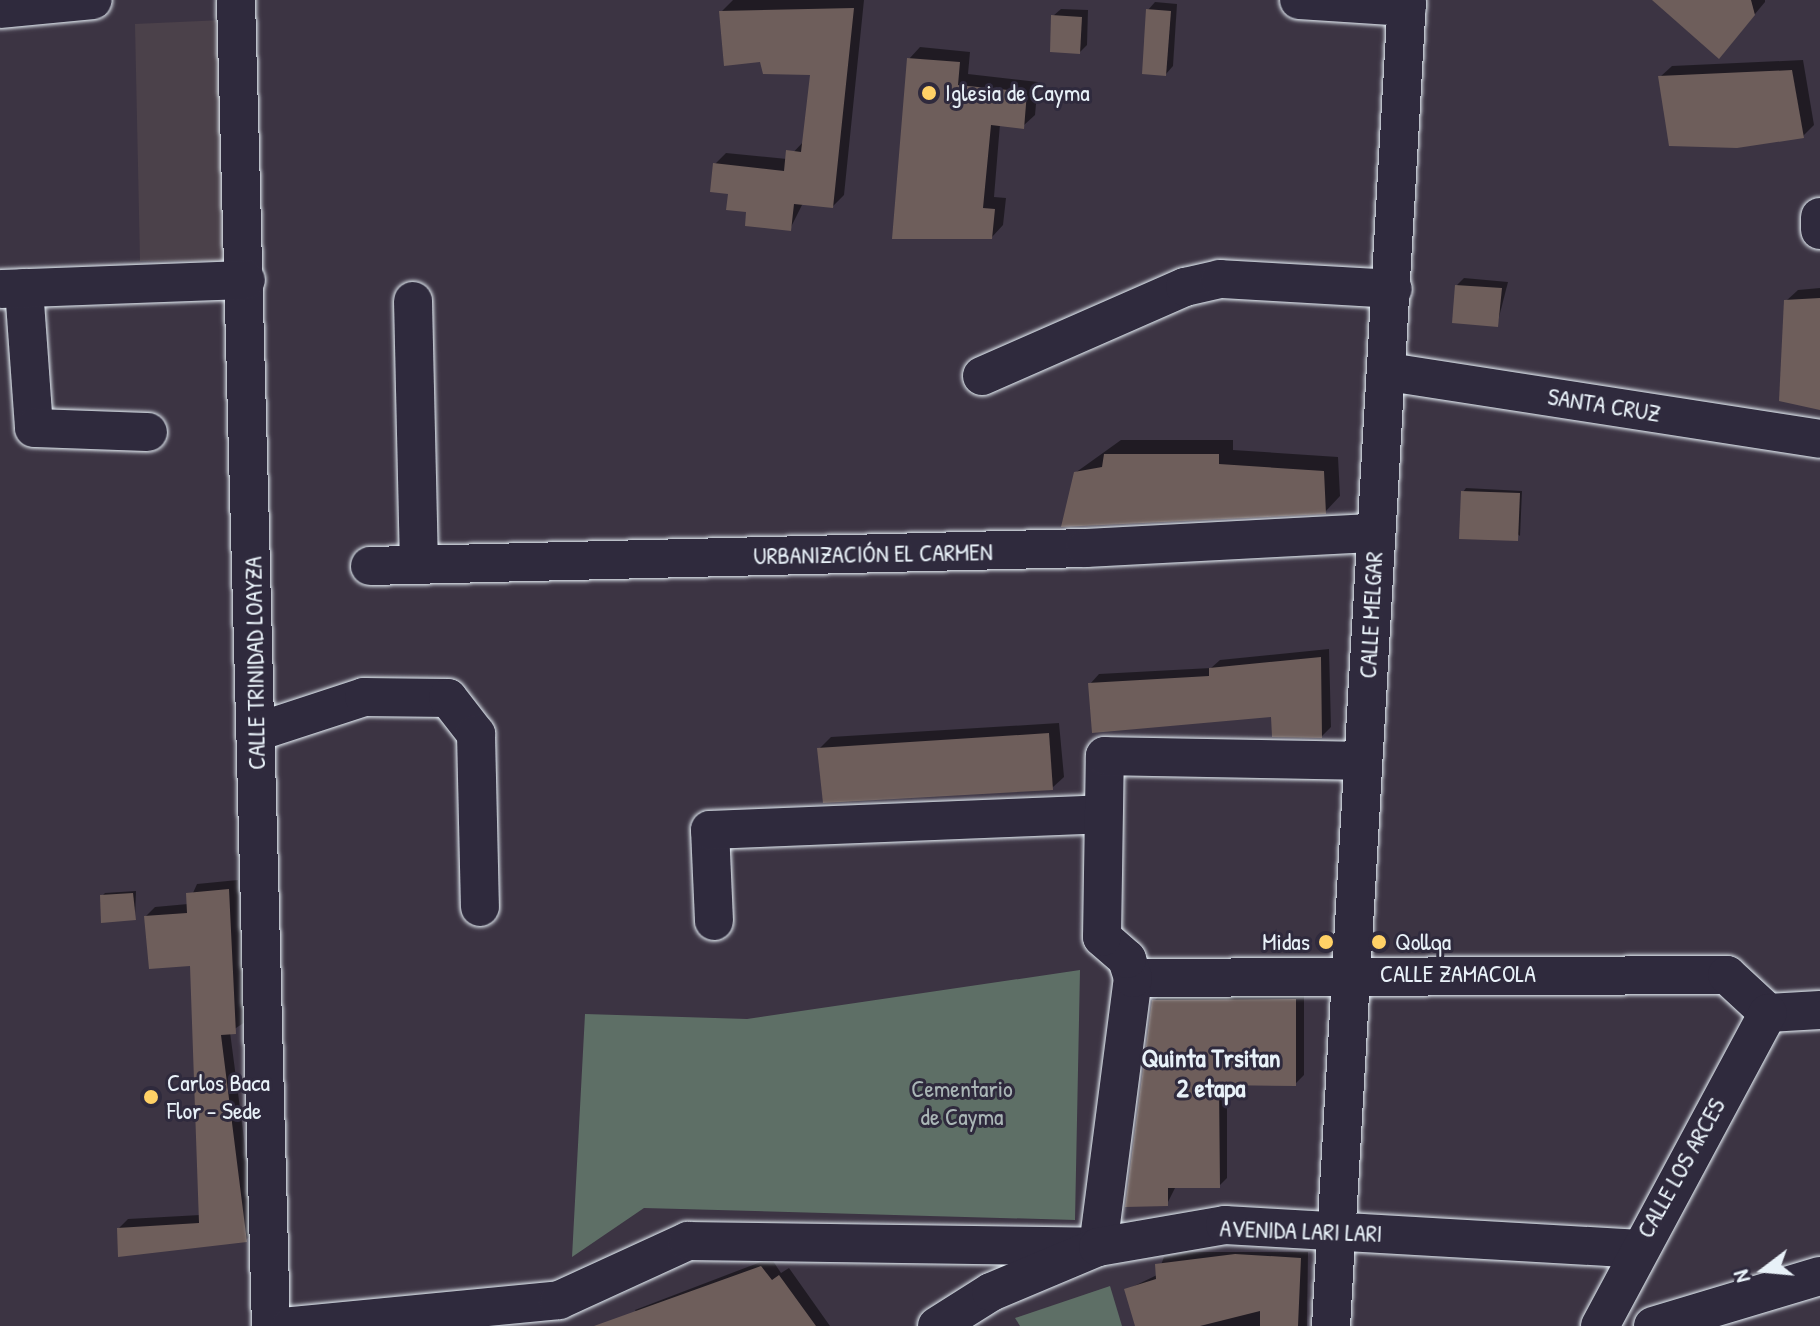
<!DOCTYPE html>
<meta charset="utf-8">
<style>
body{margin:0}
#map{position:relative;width:1820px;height:1326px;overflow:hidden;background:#3c3443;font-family:"Patrick Hand",sans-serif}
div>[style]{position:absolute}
.built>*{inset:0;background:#4b414a}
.green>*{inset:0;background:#5e6f66}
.shadow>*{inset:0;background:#0007}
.building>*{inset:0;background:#6e5e5b}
.roads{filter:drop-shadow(0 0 2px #e8f1f8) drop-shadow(0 0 2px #e8f1f8)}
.minor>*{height:38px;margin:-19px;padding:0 19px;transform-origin:19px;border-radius:19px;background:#2f2a3d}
.dots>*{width:22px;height:22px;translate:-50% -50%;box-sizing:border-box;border:4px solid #2f2a3d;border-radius:50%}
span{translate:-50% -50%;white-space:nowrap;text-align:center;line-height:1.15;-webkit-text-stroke:6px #2f2a3d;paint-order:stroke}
.poi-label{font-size:24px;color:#e8f1f8}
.left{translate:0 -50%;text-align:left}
.right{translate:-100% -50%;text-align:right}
.street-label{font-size:24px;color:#e8f1f8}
.park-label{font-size:24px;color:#aab6b6}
.neighbourhood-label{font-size:26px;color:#e8f1f8;font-weight:700}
.north{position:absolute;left:1724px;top:1230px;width:80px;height:80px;-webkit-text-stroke:6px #2f2a3d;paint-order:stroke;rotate:254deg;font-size:22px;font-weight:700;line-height:32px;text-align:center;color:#e8f1f8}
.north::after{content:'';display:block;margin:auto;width:28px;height:36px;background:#e8f1f8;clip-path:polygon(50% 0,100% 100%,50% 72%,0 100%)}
</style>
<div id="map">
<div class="built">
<div style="clip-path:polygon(223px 20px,229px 261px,140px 261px,135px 24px)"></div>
</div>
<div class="green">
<div style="clip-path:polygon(1080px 970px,1075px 1220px,644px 1208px,572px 1257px,585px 1014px,747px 1019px)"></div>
<div style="clip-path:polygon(1110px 1286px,1122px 1326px,1020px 1326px,1015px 1318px)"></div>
</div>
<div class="shadow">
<div style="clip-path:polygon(733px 0,864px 0,844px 195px,833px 206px,803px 203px,790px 229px,748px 210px,715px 164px,726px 153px,787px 159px,805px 140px,812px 73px,761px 60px,722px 11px)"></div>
<div style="clip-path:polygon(1666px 0,1765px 0,1765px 2px,1719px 57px)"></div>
<div style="clip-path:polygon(1155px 2px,1177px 4px,1173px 66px,1166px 74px,1148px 10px)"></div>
<div style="clip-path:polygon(1061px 9px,1088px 10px,1087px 45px,1080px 52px,1053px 16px)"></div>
<div style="clip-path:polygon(920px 47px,970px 52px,968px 74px,1038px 82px,1035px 115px,1023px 126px,1000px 124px,994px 197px,1006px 198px,1003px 225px,992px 237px,909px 59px)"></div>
<div style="clip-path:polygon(1803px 60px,1814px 125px,1803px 136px,1660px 77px,1672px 66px)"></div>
<div style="clip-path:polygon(1464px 278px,1508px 282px,1497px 325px,1457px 285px)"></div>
<div style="clip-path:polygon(1820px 288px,1820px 408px,1786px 301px,1798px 290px)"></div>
<div style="clip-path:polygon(1121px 440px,1233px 440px,1233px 450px,1338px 457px,1340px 496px,1325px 512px,1075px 473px)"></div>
<div style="clip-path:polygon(1466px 488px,1522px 491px,1520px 536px,1463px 492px)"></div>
<div style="clip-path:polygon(1329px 649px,1331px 727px,1322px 736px,1273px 714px,1090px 684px,1099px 674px,1211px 668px,1220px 660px)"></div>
<div style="clip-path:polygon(1059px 723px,1064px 777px,1052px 788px,819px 749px,831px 737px)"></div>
<div style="clip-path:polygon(238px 880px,245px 1022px,230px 1032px,256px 1230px,246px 1240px,119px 1228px,128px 1219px,200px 1215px,192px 964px,146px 916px,155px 907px,188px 904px,197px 884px)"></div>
<div style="clip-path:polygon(136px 891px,135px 918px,102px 896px,105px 893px)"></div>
<div style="clip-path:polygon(1304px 991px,1304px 1075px,1295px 1084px,1227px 1083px,1227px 1178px,1219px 1186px,1176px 1186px,1167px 1204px,1154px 1001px,1163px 992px)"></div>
<div style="clip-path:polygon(1188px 1252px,1308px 1252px,1307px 1326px,1137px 1326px,1126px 1290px,1157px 1275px,1164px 1257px)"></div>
<div style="clip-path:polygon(771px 1258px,781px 1273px,789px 1268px,830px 1326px,646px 1326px,635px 1310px)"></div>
</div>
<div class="building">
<div style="clip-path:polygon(1652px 0,1751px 0,1755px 15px,1719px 59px)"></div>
<div style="clip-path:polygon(854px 8px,833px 208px,794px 204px,791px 231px,745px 226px,746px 212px,726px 210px,728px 194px,710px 192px,713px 163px,784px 171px,786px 150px,801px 152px,810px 75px,763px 74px,760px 62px,724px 66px,719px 11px)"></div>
<div style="clip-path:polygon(1146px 9px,1171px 11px,1166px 76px,1142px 74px)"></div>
<div style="clip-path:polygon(1051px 15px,1082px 17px,1080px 54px,1050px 52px)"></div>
<div style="clip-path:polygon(907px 58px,960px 62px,958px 85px,1027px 92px,1024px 129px,991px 125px,983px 208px,995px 209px,992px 239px,892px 239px)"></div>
<div style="clip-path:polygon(1792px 70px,1804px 138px,1737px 148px,1669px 146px,1658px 76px)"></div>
<div style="clip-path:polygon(1455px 285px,1502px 288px,1498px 327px,1452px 323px)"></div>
<div style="clip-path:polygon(1820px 298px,1820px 410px,1779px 401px,1784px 300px)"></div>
<div style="clip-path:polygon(1104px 454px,1219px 454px,1219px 464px,1324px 471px,1326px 514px,1061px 527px,1074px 472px,1102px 467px)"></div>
<div style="clip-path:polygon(1461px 491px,1520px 493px,1518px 541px,1459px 539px)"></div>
<div style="clip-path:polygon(1321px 657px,1322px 738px,1272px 737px,1271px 717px,1092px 733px,1088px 683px,1209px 676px,1209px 668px)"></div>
<div style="clip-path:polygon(1049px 733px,1053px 790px,823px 803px,817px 748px)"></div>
<div style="clip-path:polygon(229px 889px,236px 1034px,221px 1035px,247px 1242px,118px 1257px,117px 1228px,199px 1223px,190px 966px,149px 969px,144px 916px,187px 913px,186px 893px)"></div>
<div style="clip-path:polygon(133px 893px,136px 920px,101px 923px,100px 895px)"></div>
<div style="clip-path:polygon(1296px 999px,1296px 1086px,1219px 1085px,1220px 1188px,1168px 1188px,1168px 1206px,1125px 1207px,1152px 1000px)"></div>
<div style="clip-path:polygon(1235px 1254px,1301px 1258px,1298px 1326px,1260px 1326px,1260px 1311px,1200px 1326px,1135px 1326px,1124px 1289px,1156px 1279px,1155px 1264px)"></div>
<div style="clip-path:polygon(761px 1266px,772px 1280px,779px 1275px,816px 1326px,594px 1326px)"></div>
</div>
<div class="roads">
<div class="minor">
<div style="left:236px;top:0;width:1326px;rotate:88.49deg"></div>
<div style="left:1299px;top:0;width:108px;rotate:3.7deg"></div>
<div style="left:0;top:9px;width:93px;rotate:-5.5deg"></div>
<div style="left:1820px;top:217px;width:13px;rotate:90deg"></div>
<div style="left:24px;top:288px;width:140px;rotate:85.9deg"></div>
<div style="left:34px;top:428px;width:114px;rotate:2deg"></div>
<div style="left:1px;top:289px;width:245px;rotate:-2.1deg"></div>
<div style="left:413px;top:301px;width:264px;rotate:88.7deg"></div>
<div style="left:1388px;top:372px;width:437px;rotate:8.8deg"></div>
<div style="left:982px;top:376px;width:222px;rotate:-23.7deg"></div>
<div style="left:1185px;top:287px;width:36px;rotate:-13deg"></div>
<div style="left:1220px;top:279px;width:173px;rotate:3.3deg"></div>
<div style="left:370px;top:566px;width:716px;rotate:-1.44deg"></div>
<div style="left:1086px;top:548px;width:290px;rotate:-3deg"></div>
<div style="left:257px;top:732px;width:113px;rotate:-18.1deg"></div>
<div style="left:364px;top:697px;width:84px;rotate:0.7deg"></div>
<div style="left:448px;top:698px;width:46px;rotate:52.1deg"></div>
<div style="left:476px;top:734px;width:173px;rotate:88.7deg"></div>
<div style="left:714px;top:921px;width:91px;rotate:-92.5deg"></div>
<div style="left:710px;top:830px;width:392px;rotate:-2.3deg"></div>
<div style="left:1133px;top:978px;width:594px;rotate:-0.29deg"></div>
<div style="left:1727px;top:975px;width:56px;rotate:42.8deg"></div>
<div style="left:1768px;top:1013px;width:52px;rotate:-3.3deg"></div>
<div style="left:291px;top:1326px;width:269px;rotate:-5.5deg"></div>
<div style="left:559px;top:1300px;width:142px;rotate:-24.6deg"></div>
<div style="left:688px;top:1241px;width:410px;rotate:0.8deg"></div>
<div style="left:1098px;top:1247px;width:271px;rotate:-82.6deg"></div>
<div style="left:1133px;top:978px;width:20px;rotate:-108deg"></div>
<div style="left:1127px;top:959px;width:33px;rotate:-139deg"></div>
<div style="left:1102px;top:937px;width:181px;rotate:-89.1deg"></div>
<div style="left:1105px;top:756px;width:258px;rotate:1.1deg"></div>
<div style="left:937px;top:1326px;width:64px;rotate:-32.2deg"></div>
<div style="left:991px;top:1292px;width:116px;rotate:-22.8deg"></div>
<div style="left:1098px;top:1247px;width:129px;rotate:-9.8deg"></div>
<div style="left:1225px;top:1225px;width:412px;rotate:3.3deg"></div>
<div style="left:1331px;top:1326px;width:1328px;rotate:-86.72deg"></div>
<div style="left:1600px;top:1326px;width:355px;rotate:-61.8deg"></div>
<div style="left:1653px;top:1326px;width:174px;rotate:-16.7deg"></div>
</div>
</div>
<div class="dots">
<div style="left:929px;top:93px;background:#ffd166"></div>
<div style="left:1326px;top:942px;background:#ffd166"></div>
<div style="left:1379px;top:942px;background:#ffd166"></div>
<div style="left:151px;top:1097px;background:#ffd166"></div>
</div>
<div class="poi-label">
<span class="left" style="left:945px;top:93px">Iglesia de Cayma</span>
<span class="right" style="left:1310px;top:942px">Midas</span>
<span class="left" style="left:1395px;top:942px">Qollqa</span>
<span class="left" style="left:167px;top:1097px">Carlos Baca<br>Flor - Sede</span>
</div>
<div class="street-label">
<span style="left:1604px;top:405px;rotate:9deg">SANTA CRUZ</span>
<span style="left:873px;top:554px;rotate:-1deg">URBANIZACIÓN EL CARMEN</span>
<span style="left:1371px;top:615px;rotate:-87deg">CALLE MELGAR</span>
<span style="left:255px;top:663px;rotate:-91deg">CALLE TRINIDAD LOAYZA</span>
<span style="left:1458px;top:974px">CALLE ZAMACOLA</span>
<span style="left:1681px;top:1168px;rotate:-61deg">CALLE LOS ARCES</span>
<span style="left:1301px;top:1231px;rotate:2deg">AVENIDA LARI LARI</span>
</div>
<div class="park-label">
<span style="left:962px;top:1103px">Cementario<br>de Cayma</span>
</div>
<div class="neighbourhood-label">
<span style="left:1211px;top:1073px">Quinta Trsitan<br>2 etapa</span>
</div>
<div class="north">N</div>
</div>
